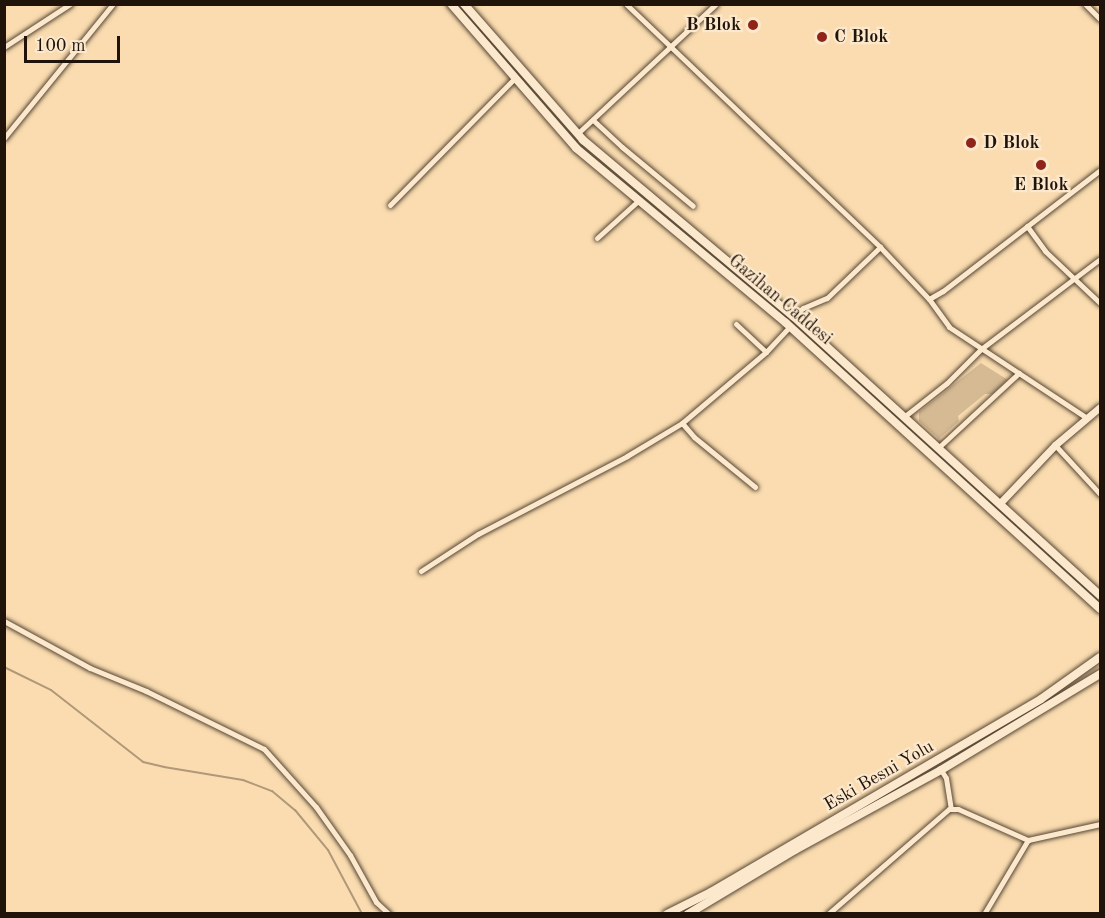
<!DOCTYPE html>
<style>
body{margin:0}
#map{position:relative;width:1105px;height:918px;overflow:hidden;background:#fadcb0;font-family:"Old Standard TT",serif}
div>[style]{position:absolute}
.green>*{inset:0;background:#d5ba94}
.stream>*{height:2px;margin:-1px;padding:0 1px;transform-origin:1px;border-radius:1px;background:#b09878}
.roads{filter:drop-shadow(0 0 2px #564634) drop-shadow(0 0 2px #564634)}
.minor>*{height:5px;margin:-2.5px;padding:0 2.5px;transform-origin:2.5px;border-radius:2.5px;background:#fce8cc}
.tertiary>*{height:7px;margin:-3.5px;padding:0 3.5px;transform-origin:3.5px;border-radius:3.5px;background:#fce8cc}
.secondary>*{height:8px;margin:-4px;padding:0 4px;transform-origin:4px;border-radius:4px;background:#fce8cc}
.dots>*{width:16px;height:16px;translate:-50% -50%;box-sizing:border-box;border:3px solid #fce8cc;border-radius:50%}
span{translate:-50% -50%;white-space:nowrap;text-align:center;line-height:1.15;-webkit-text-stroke:4.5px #fce8cc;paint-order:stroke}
.poi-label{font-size:18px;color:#20140a;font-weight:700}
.right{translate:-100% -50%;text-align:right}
.left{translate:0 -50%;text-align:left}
.street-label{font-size:18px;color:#20140a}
.frame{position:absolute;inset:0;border:6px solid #20140a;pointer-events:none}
.scale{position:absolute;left:24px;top:36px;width:96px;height:27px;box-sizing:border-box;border:3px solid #20140a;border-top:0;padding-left:8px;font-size:18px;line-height:21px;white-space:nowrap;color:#20140a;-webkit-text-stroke:4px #fce8cc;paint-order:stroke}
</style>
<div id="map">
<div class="green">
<div style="clip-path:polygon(981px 363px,1008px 380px,992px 394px,985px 394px,958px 416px,959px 421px,939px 439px,919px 421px,919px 412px)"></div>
</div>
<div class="stream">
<div style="left:4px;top:667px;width:52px;rotate:26.1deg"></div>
<div style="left:51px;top:690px;width:117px;rotate:38deg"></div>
<div style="left:143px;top:762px;width:22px;rotate:13deg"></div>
<div style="left:164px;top:767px;width:80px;rotate:9.3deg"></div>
<div style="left:243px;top:780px;width:31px;rotate:21deg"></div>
<div style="left:272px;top:791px;width:30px;rotate:40deg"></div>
<div style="left:295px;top:810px;width:52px;rotate:50.5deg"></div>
<div style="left:328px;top:850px;width:72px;rotate:62deg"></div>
</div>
<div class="roads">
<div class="minor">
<div style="left:626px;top:4px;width:352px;rotate:43.7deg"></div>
<div style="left:880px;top:247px;width:71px;rotate:46.7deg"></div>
<div style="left:929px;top:299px;width:34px;rotate:54deg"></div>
<div style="left:949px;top:327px;width:165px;rotate:33.4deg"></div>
<div style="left:1085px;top:4px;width:21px;rotate:45deg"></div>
<div style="left:4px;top:47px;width:79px;rotate:-33.1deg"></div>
<div style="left:593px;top:120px;width:40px;rotate:43deg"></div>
<div style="left:622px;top:147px;width:92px;rotate:39.7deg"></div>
<div style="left:577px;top:134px;width:190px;rotate:-43.1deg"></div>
<div style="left:4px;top:138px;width:173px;rotate:-50.9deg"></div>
<div style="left:390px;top:205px;width:177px;rotate:-45.5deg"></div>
<div style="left:1027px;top:226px;width:31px;rotate:54deg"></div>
<div style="left:1045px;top:251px;width:76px;rotate:43.4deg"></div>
<div style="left:597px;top:238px;width:55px;rotate:-42.1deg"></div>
<div style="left:929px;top:299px;width:16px;rotate:-30deg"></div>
<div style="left:943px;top:291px;width:198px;rotate:-37.6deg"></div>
<div style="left:793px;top:316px;width:13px;rotate:-39deg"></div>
<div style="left:803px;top:308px;width:26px;rotate:-23deg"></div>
<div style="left:827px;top:298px;width:74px;rotate:-43.9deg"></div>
<div style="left:736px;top:324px;width:41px;rotate:43deg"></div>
<div style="left:905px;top:416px;width:53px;rotate:-38.2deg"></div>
<div style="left:947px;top:383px;width:48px;rotate:-45deg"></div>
<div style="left:981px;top:349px;width:149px;rotate:-37.1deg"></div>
<div style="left:682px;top:423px;width:18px;rotate:49deg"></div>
<div style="left:694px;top:437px;width:79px;rotate:39.3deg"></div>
<div style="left:1055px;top:445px;width:67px;rotate:47.4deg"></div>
<div style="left:939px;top:447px;width:109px;rotate:-42.8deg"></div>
<div style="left:421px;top:571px;width:68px;rotate:-33deg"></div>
<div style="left:478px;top:534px;width:168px;rotate:-27.6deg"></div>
<div style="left:627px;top:456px;width:64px;rotate:-31deg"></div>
<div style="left:682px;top:423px;width:110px;rotate:-40.2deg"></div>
<div style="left:766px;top:352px;width:35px;rotate:-47deg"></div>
<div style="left:4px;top:621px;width:98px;rotate:28.7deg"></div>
<div style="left:90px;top:668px;width:61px;rotate:22.3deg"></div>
<div style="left:146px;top:691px;width:131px;rotate:26.2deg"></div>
<div style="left:264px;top:749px;width:78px;rotate:48.1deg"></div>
<div style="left:316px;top:807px;width:59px;rotate:54.7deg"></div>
<div style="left:350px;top:855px;width:54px;rotate:61deg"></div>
<div style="left:376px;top:902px;width:18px;rotate:43deg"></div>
<div style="left:941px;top:770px;width:9px;rotate:58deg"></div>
<div style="left:946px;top:778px;width:31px;rotate:81deg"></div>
<div style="left:828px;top:914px;width:160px;rotate:-41deg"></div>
<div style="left:949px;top:809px;width:9px"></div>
<div style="left:958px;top:809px;width:77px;rotate:23.9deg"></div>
<div style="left:984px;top:914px;width:86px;rotate:-59.3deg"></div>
<div style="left:1028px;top:840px;width:74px;rotate:-12.5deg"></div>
</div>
<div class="tertiary">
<div style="left:1000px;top:503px;width:80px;rotate:-46.5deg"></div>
<div style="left:1055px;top:445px;width:59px;rotate:-40.2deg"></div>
</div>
<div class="secondary">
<div style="left:451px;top:4px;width:191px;rotate:49deg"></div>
<div style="left:576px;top:148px;width:273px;rotate:39.8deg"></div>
<div style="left:786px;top:323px;width:425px;rotate:42.3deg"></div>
<div style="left:464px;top:4px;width:181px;rotate:48.8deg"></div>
<div style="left:583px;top:140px;width:274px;rotate:40deg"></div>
<div style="left:793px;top:316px;width:415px;rotate:42.3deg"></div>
<div style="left:667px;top:914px;width:49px;rotate:-26.6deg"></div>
<div style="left:711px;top:892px;width:382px;rotate:-30.3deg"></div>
<div style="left:1041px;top:699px;width:72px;rotate:-35.4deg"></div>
<div style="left:688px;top:914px;width:125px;rotate:-30.9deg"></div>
<div style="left:795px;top:850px;width:166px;rotate:-28.7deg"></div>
<div style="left:941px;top:770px;width:186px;rotate:-31.1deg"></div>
</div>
</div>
<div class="dots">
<div style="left:753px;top:25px;background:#8f2418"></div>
<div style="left:822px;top:37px;background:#8f2418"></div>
<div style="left:971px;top:143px;background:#8f2418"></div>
<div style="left:1041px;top:165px;background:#8f2418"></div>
</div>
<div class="poi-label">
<span class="right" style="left:741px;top:25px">B Blok</span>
<span class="left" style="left:834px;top:37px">C Blok</span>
<span class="left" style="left:983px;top:143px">D Blok</span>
<span style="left:1041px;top:185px">E Blok</span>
</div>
<div class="street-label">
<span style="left:780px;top:300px;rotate:40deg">Gazihan Caddesi</span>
<span style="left:879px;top:776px;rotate:-30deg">Eski Besni Yolu</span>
</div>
<div class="frame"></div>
<div class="scale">100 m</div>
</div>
